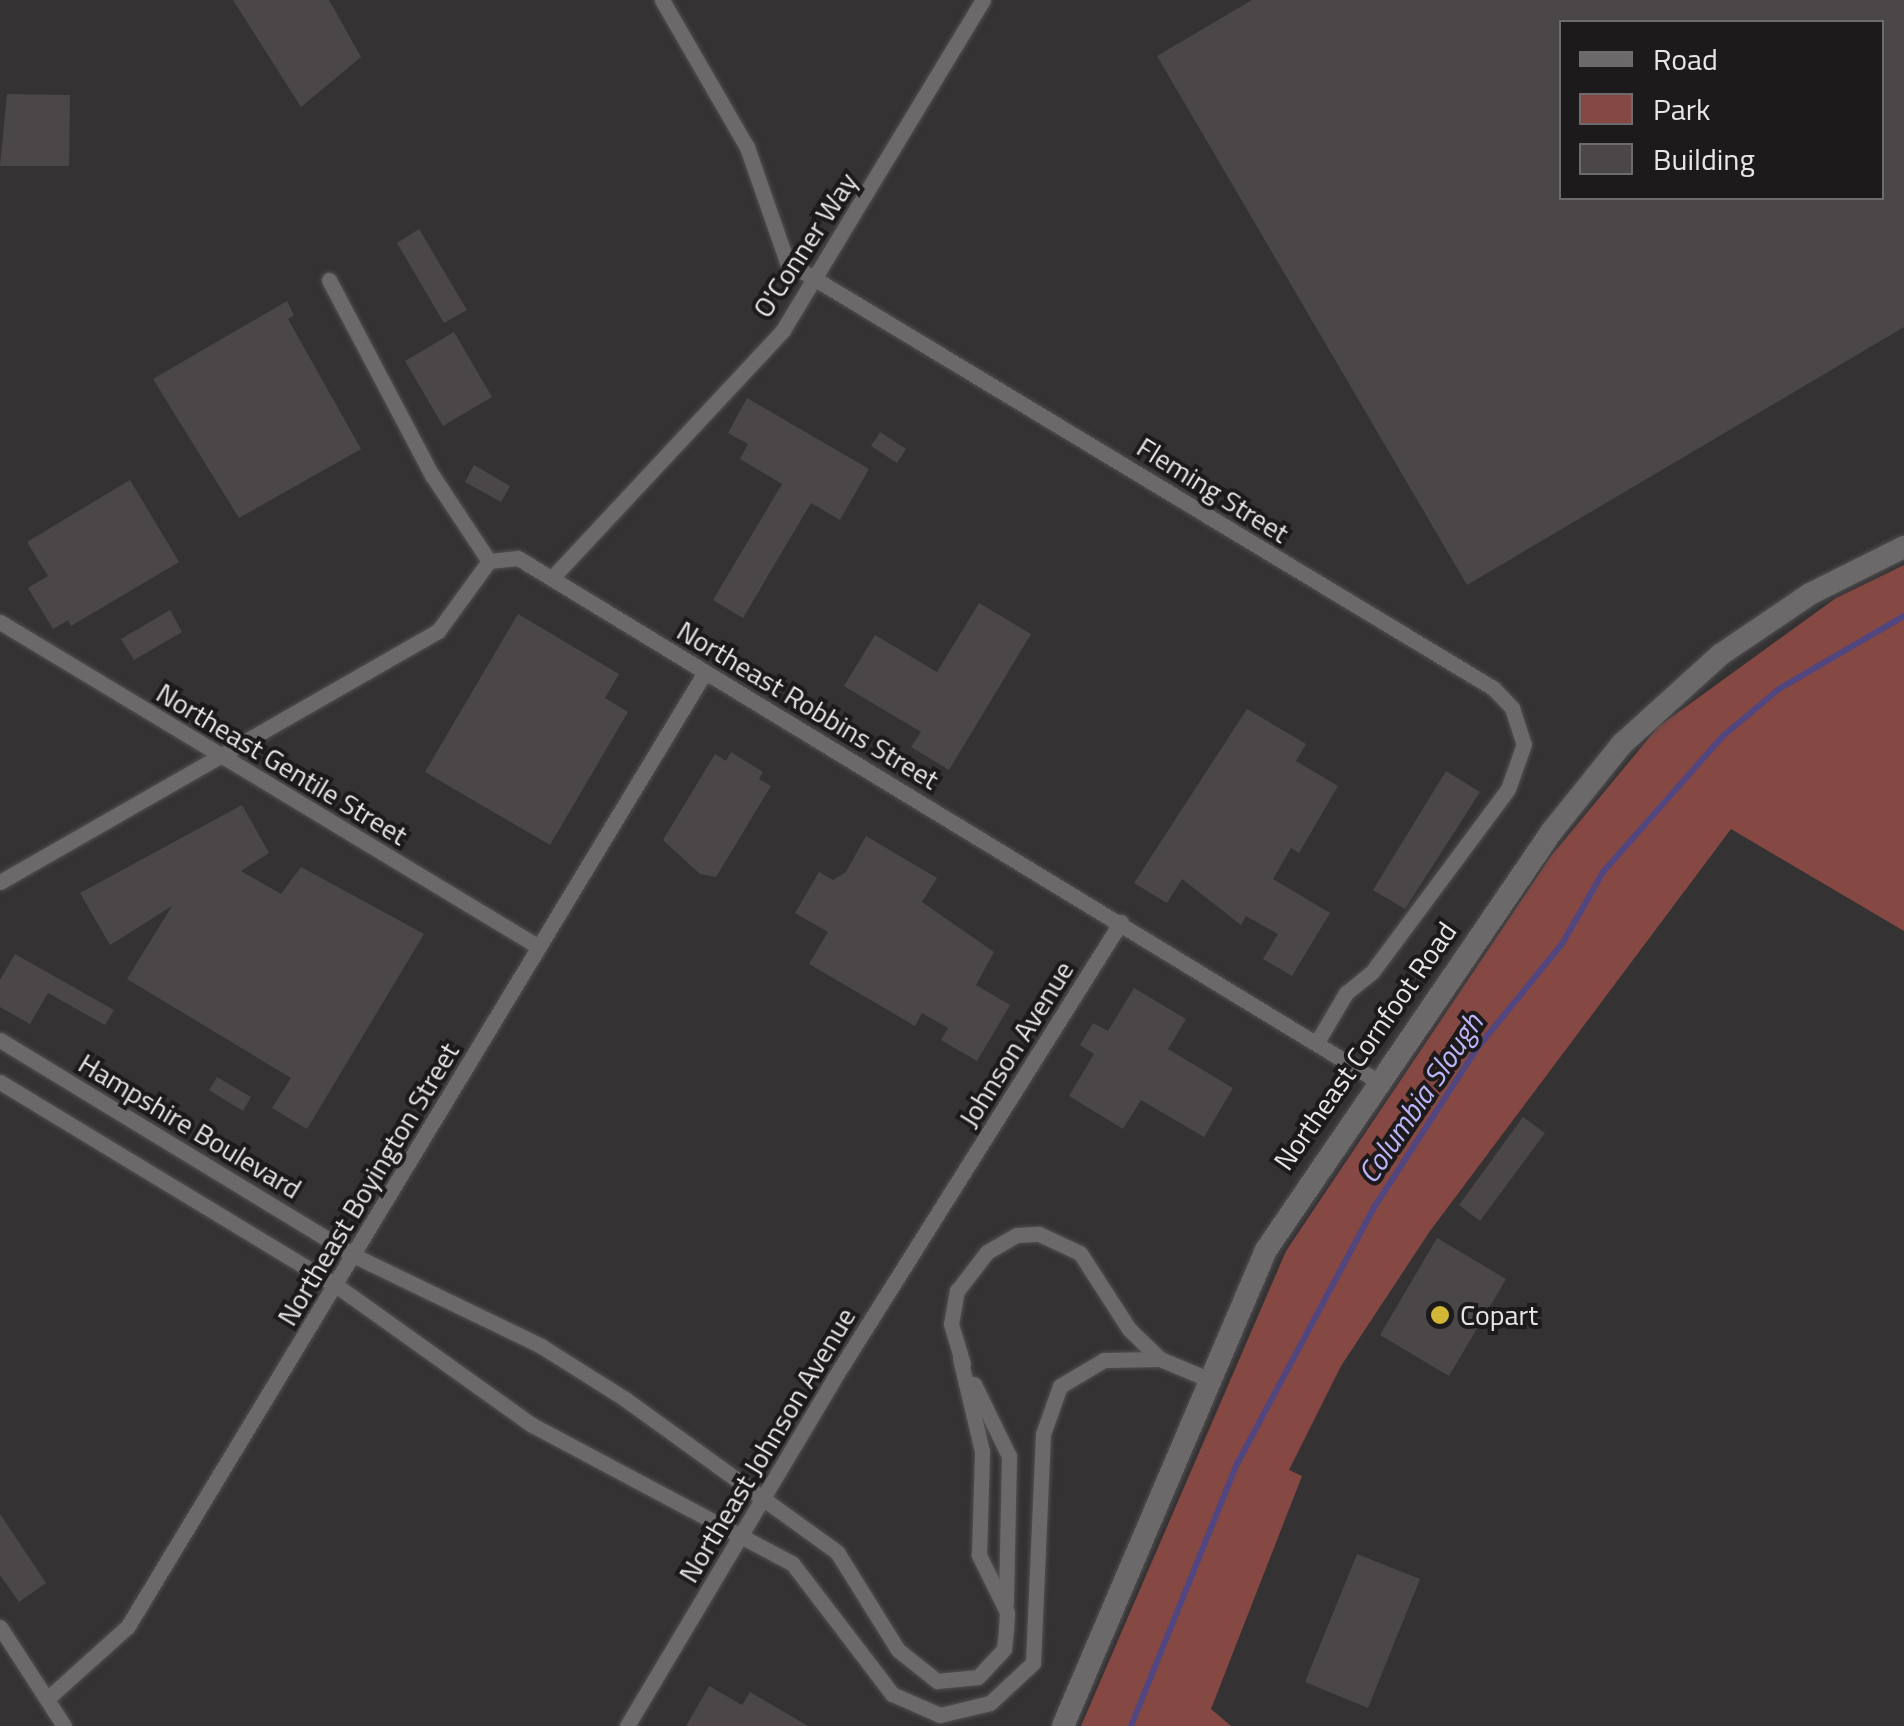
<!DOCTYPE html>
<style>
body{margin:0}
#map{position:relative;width:1904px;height:1726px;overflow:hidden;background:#353234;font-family:"Titillium Web",sans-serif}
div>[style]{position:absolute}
.green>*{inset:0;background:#864843}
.stream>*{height:6px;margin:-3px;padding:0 3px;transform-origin:3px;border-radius:3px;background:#514680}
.building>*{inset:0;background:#4b4748}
.roads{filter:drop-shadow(0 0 2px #514f50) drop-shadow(0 0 2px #514f50)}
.street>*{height:15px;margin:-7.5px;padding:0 7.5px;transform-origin:7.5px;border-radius:7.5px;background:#6c696b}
.secondary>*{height:22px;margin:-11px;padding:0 11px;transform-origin:11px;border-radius:11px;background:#6c696b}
.dots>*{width:28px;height:28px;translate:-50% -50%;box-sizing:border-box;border:5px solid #1c1a1b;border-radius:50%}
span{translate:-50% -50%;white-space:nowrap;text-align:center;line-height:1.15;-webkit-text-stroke:8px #1c1a1b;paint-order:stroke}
.street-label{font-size:28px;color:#e7e5e7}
.poi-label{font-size:28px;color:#e7e5e7}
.left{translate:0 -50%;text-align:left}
.water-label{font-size:30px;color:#beb4fa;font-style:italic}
.legend{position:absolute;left:1559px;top:20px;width:325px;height:180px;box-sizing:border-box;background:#1c1a1b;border:2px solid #6d6b6d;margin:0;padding:12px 18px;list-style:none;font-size:30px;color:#e7e5e7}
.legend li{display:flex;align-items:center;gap:20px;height:50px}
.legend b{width:50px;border:2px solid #6d6b6d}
</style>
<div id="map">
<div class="green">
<div style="clip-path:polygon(1904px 565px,1904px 931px,1731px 829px,1430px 1231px,1341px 1366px,1289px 1470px,1302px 1476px,1211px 1709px,1231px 1726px,1081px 1726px,1286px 1251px,1551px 856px,1658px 727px,1836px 598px)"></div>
</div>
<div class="stream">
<div style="left:1131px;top:1726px;width:283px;rotate:-68deg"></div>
<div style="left:1237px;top:1464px;width:293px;rotate:-61.9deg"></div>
<div style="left:1375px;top:1206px;width:189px;rotate:-57.1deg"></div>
<div style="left:1478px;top:1047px;width:133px;rotate:-50.8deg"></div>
<div style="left:1562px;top:944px;width:83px;rotate:-60.3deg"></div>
<div style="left:1603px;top:872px;width:181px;rotate:-48.6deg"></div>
<div style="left:1723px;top:736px;width:73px;rotate:-40deg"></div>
<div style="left:1779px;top:689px;width:145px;rotate:-30.3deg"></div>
</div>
<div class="building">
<div style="clip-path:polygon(233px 0,329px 0,361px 57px,301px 107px)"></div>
<div style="clip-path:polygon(evenodd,1252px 0,1904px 0,1904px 327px,1467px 585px,1157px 56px,1252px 0,1562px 22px,1882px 22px,1882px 198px,1562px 198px,1562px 22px)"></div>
<div style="clip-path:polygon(7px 94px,70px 95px,69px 166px,0 166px)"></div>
<div style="clip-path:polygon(419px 229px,467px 310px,444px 323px,397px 243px)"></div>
<div style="clip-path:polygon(287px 301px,294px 315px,288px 319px,361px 449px,239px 518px,153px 379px)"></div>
<div style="clip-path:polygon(454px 332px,492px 397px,443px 426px,405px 361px)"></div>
<div style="clip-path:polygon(747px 398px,869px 469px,840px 520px,811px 503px,743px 618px,713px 600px,782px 484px,740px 459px,748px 444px,728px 433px)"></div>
<div style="clip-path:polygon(880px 432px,906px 449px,897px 463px,871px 446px)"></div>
<div style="clip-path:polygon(474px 465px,510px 486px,501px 502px,465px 482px)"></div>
<div style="clip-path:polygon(130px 480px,179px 562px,71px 626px,68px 620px,53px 629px,28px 588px,48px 576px,27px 542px)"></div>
<div style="clip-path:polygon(979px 603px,1031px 634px,949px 770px,911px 747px,921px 732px,844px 686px,875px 635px,937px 672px)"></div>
<div style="clip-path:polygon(170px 610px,182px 632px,134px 660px,121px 639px)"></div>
<div style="clip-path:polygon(518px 614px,619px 674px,605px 698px,628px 712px,550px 845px,425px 772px)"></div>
<div style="clip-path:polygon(1247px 709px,1306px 744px,1296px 761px,1338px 786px,1299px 853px,1291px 848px,1273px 879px,1330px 913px,1292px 976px,1263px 959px,1278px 934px,1246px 916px,1241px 925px,1182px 879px,1167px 903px,1134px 883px)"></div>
<div style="clip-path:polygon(731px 752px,763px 772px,759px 779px,771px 786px,716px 877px,700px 874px,663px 840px,715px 754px,726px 761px)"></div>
<div style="clip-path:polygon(1446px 771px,1480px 792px,1405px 909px,1373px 890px)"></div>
<div style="clip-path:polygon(242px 805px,269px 853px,241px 871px,281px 894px,301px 867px,424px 934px,307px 1129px,272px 1108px,291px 1078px,127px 979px,172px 906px,110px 945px,80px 893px)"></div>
<div style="clip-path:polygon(866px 836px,937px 878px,922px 902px,994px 952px,976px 985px,1010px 1005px,977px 1061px,941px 1040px,948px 1028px,922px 1013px,915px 1026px,809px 964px,828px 932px,795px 913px,819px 872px,833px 880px,846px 872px)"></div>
<div style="clip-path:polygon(15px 954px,114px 1010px,105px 1025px,48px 993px,30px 1024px,0 1007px,0 980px)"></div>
<div style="clip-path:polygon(1134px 988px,1186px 1019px,1168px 1049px,1233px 1088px,1204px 1137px,1141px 1100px,1123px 1129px,1069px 1096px,1094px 1054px,1080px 1045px,1093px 1023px,1108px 1031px)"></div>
<div style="clip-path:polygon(217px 1077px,251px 1097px,243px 1111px,209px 1090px)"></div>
<div style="clip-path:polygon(1523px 1117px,1545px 1133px,1480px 1221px,1459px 1205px)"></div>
<div style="clip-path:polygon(1437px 1238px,1506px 1279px,1449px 1376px,1380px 1335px)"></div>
<div style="clip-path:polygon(0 1514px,46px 1583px,19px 1602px,0 1575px)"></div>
<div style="clip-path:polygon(1357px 1554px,1420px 1579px,1368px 1708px,1305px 1682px)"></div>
<div style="clip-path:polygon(709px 1686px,742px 1705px,750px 1692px,808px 1726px,686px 1726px)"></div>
</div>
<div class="roads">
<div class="street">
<div style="left:662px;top:0;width:170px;rotate:60deg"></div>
<div style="left:747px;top:147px;width:122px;rotate:70.8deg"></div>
<div style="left:787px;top:262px;width:825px;rotate:31.11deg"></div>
<div style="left:1493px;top:688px;width:28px;rotate:46deg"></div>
<div style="left:1512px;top:708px;width:38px;rotate:72deg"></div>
<div style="left:1524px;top:744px;width:48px;rotate:109.6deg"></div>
<div style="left:1508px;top:789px;width:228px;rotate:126.6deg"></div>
<div style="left:1372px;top:972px;width:33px;rotate:141deg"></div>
<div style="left:1346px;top:993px;width:57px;rotate:120.6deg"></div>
<div style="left:329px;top:280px;width:221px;rotate:62.2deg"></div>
<div style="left:432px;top:475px;width:103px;rotate:56.5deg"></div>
<div style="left:489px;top:561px;width:29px;rotate:-6deg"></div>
<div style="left:518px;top:558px;width:1004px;rotate:31.32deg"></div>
<div style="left:552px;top:578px;width:339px;rotate:-47deg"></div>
<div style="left:783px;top:330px;width:386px;rotate:-58.8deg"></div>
<div style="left:0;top:622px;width:629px;rotate:31.09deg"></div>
<div style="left:0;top:882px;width:505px;rotate:-29.82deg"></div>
<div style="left:438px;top:631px;width:87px;rotate:-53.9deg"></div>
<div style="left:0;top:1040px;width:416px;rotate:31.3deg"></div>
<div style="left:355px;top:1256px;width:207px;rotate:25.8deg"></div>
<div style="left:541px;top:1346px;width:99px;rotate:32.2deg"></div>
<div style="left:625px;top:1399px;width:261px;rotate:35.8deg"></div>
<div style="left:837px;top:1552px;width:115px;rotate:58.1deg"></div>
<div style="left:898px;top:1650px;width:50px;rotate:38.5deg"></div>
<div style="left:937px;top:1681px;width:41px;rotate:-5.6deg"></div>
<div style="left:978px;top:1677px;width:38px;rotate:-47deg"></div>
<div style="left:1004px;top:1649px;width:19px;rotate:-84deg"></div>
<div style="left:1006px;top:1630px;width:18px;rotate:-87deg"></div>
<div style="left:1007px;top:1612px;width:64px;rotate:-116.2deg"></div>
<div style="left:979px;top:1555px;width:104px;rotate:-88.3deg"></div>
<div style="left:982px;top:1451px;width:95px;rotate:-103.4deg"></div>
<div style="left:0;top:1082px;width:394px;rotate:31.2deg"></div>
<div style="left:337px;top:1286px;width:239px;rotate:35.5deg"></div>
<div style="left:532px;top:1425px;width:294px;rotate:28deg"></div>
<div style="left:792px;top:1563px;width:165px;rotate:52.6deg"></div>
<div style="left:892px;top:1694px;width:52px;rotate:23.6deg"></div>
<div style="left:940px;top:1715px;width:51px;rotate:-13.5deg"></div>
<div style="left:990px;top:1703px;width:59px;rotate:-42.9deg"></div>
<div style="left:1033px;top:1663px;width:229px;rotate:-87.5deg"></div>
<div style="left:1043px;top:1434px;width:51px;rotate:-70.5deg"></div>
<div style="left:1060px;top:1386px;width:51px;rotate:-30.6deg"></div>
<div style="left:1104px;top:1360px;width:56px;rotate:-1deg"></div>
<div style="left:963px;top:1364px;width:42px;rotate:-106.7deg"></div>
<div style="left:951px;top:1324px;width:34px;rotate:-80deg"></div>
<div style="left:957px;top:1291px;width:49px;rotate:-52.4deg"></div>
<div style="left:987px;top:1252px;width:34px;rotate:-30deg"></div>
<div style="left:1017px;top:1235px;width:22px;rotate:-3deg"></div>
<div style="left:1039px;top:1234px;width:45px;rotate:24.9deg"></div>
<div style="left:1080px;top:1253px;width:90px;rotate:57.2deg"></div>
<div style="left:1129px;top:1329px;width:43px;rotate:44.1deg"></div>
<div style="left:1160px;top:1359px;width:52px;rotate:22.6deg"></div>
<div style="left:974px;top:1384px;width:80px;rotate:64.1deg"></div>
<div style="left:1009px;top:1456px;width:147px;rotate:91.2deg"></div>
<div style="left:0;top:1627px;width:118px;rotate:57.1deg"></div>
<div style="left:47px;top:1699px;width:109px;rotate:-42deg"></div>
<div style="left:128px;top:1626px;width:1115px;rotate:-58.83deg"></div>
<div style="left:627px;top:1726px;width:403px;rotate:-59.2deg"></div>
<div style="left:833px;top:1380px;width:541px;rotate:-57.84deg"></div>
</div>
<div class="secondary">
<div style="left:1063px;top:1726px;width:517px;rotate:-66.9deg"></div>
<div style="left:1266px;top:1250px;width:507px;rotate:-55.68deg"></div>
<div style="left:1552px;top:831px;width:112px;rotate:-51.2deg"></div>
<div style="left:1622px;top:744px;width:132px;rotate:-42.2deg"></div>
<div style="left:1720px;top:655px;width:109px;rotate:-34.1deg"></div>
<div style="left:1810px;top:594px;width:105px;rotate:-26.6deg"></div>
</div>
</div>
<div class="dots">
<div style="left:1440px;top:1315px;background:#d2b635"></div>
</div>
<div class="street-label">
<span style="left:805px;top:245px;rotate:-57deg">O'Conner Way</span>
<span style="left:1213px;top:490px;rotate:32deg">Fleming Street</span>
<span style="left:808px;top:705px;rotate:31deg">Northeast Robbins Street</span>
<span style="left:282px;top:764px;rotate:31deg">Northeast Gentile Street</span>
<span style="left:1016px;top:1044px;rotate:-58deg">Johnson Avenue</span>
<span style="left:1365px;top:1046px;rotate:-55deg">Northeast Cornfoot Road</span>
<span style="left:190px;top:1126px;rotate:31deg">Hampshire Boulevard</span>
<span style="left:368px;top:1184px;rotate:-59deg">Northeast Boyington Street</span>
<span style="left:767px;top:1445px;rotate:-59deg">Northeast Johnson Avenue</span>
</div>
<div class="poi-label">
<span class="left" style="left:1460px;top:1315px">Copart</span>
</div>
<div class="water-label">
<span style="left:1420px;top:1098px;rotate:-56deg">Columbia Slough</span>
</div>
<ul class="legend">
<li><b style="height:12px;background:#6c696b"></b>Road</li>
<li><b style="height:28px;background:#864843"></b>Park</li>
<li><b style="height:28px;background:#4b4748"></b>Building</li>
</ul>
</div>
